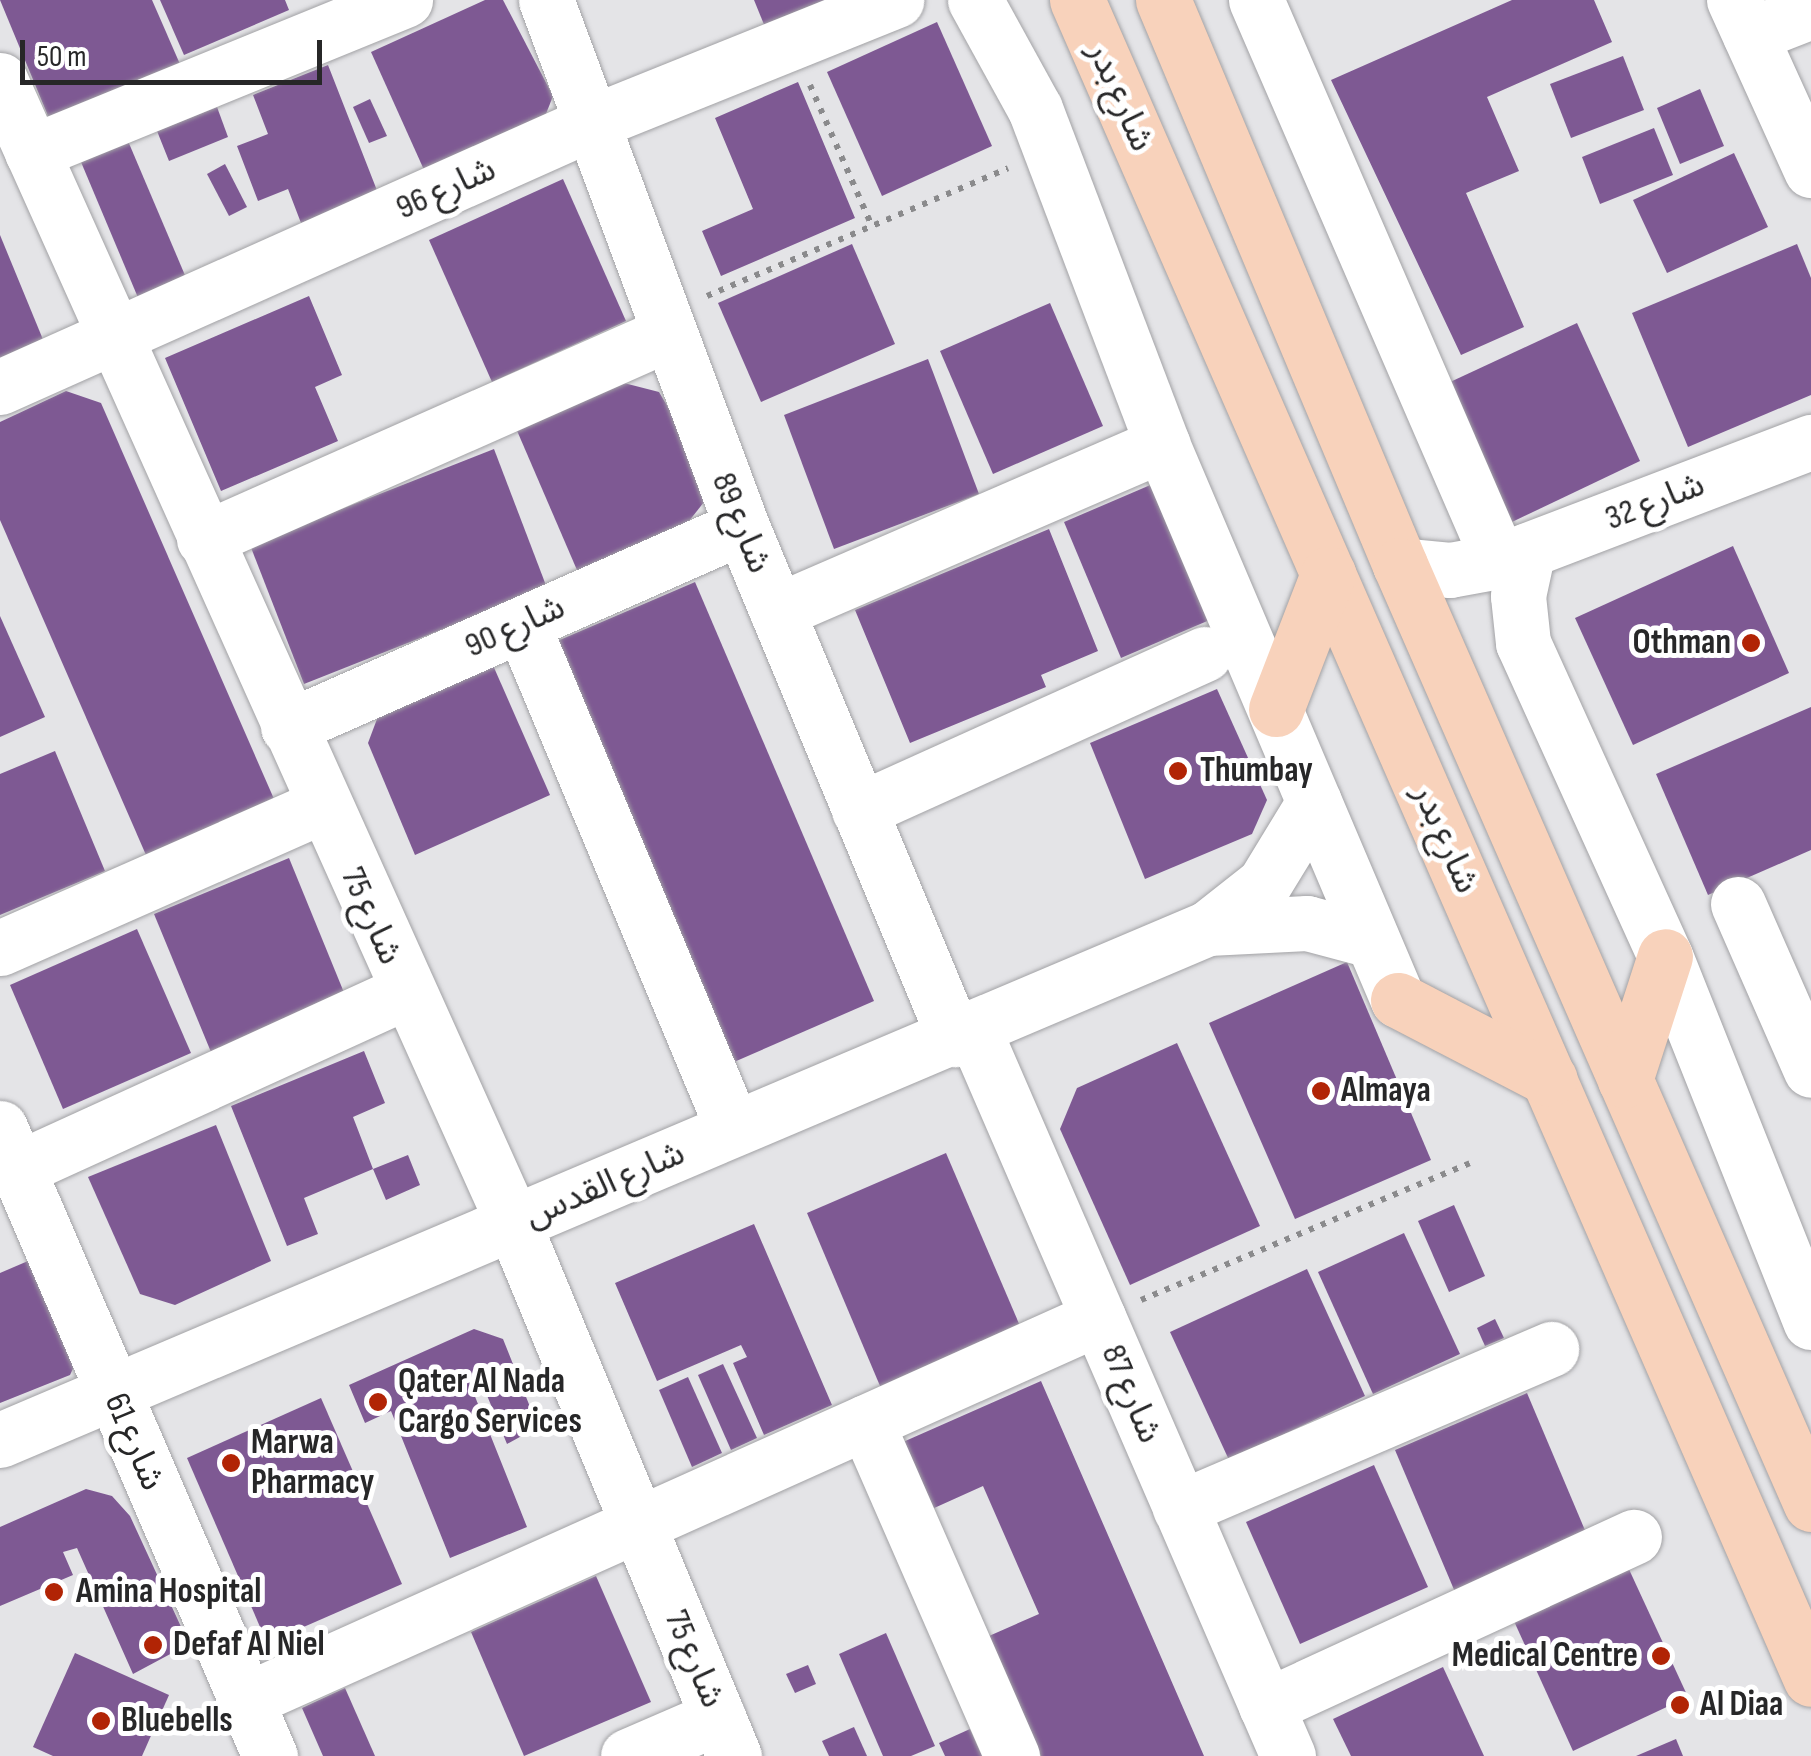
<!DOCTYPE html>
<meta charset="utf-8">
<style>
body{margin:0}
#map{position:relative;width:1811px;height:1756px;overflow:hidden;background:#e4e4e7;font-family:"Sofia Sans Condensed","Noto Sans Arabic",sans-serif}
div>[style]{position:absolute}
.building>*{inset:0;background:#7e5993}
.path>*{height:6px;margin-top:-3px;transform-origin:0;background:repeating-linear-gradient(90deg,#8a8a8c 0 5px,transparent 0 13px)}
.roads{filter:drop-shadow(0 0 2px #a2a2a5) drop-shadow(0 0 2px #a2a2a5)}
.minor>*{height:55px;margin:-27.5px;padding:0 27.5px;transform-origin:27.5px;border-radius:27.5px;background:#fff}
.major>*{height:55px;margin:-27.5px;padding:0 27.5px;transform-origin:27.5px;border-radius:27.5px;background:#f8d2bb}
.dots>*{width:28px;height:28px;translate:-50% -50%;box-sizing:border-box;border:5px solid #fff;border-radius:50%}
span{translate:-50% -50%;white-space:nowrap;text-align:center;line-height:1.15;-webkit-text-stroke:10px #fff;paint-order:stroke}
.street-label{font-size:35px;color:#272728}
.poi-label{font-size:35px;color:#272728;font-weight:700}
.right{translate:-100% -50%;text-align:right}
.left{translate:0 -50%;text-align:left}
.scale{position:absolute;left:20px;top:40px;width:302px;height:45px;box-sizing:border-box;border:5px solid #272728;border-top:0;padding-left:12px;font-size:30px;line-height:35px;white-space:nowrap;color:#272728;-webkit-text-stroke:8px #fff;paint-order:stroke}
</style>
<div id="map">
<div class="building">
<div style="clip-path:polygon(0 0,152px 0,183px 71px,53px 128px)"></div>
<div style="clip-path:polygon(160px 0,285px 0,289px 10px,184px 55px)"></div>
<div style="clip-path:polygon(485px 0,503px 0,553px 96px,533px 147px,429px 181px,371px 52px)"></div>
<div style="clip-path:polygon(754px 0,828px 0,765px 27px)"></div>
<div style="clip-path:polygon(1512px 0,1594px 0,1612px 42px,1487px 97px,1519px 171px,1466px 193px,1524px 327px,1461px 355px,1331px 80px)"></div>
<div style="clip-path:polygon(937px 22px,992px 146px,882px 196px,827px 72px)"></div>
<div style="clip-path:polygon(1623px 56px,1644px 110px,1571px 138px,1550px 84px)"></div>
<div style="clip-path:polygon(328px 65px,378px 193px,301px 223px,288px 189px,258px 201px,237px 146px,268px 134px,253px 95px)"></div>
<div style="clip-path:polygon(798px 82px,855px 218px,721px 276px,702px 231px,753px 209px,715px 118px)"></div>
<div style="clip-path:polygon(1700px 89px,1724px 146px,1680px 164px,1657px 108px)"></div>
<div style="clip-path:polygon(370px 99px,387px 136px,369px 143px,353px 107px)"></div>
<div style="clip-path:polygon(217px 107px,228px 137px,169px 161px,157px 131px)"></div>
<div style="clip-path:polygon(1654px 128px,1673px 175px,1600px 204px,1582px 157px)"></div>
<div style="clip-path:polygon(128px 141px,187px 280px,139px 300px,81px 162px)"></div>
<div style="clip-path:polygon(1734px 153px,1768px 227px,1667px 273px,1633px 200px)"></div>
<div style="clip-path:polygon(225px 164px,247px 207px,229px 216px,207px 174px)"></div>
<div style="clip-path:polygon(563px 179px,626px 321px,492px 382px,429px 240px)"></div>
<div style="clip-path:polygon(0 235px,44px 342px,0 360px)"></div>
<div style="clip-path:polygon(852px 244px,895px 344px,761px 402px,718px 303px)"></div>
<div style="clip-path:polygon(1797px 244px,1811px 278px,1811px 395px,1688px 447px,1632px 313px)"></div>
<div style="clip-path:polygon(309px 296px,342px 375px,315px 387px,338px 441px,221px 491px,165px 358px)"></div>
<div style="clip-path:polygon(1050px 303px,1103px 426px,993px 474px,940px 351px)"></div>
<div style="clip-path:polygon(1577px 323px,1640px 461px,1512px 522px,1448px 383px)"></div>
<div style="clip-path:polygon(928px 359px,979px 494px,834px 549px,784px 415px)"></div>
<div style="clip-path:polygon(620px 382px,659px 392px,690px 444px,704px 502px,675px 539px,583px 584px,515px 426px)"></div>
<div style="clip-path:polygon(66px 391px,101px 403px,274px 799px,146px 855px,0 520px,0 422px)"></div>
<div style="clip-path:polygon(494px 449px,547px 588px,304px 684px,250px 545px)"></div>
<div style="clip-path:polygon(1155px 483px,1212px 619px,1121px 658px,1064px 522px)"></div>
<div style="clip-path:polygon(1049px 529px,1098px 651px,1041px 675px,1046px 687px,910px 743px,855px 610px)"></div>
<div style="clip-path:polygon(1733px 546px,1789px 673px,1633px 745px,1575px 618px)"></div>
<div style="clip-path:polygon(695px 582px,874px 1001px,734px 1062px,555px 642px)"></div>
<div style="clip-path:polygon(0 616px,45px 717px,0 737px)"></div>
<div style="clip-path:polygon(492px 663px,550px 795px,415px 855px,368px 743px,380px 711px)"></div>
<div style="clip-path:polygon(1217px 689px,1267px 800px,1252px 834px,1145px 879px,1090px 743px)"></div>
<div style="clip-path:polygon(1811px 707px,1811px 850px,1708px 895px,1656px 774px)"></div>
<div style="clip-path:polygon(55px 751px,105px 871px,0 915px,0 774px)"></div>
<div style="clip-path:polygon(289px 858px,345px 995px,211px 1052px,154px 914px)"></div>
<div style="clip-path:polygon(137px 929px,191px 1053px,63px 1109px,10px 985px)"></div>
<div style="clip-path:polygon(1347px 962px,1431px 1160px,1295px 1219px,1209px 1023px)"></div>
<div style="clip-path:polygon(1177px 1043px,1260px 1226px,1130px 1285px,1060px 1129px,1077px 1088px)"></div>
<div style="clip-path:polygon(364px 1051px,385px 1103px,353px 1117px,373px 1169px,408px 1155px,420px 1185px,386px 1200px,373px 1169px,304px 1198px,318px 1234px,287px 1246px,231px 1106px)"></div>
<div style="clip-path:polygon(216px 1125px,271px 1261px,175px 1305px,140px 1294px,88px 1177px)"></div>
<div style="clip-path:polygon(946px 1153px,1023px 1333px,883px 1393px,807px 1213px)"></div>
<div style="clip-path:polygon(1454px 1205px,1485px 1276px,1449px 1292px,1418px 1221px)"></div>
<div style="clip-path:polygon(754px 1224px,832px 1405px,764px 1435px,733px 1363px,747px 1357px,741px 1345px,657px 1381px,615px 1283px)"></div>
<div style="clip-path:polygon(1404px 1233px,1460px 1354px,1373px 1394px,1318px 1272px)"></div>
<div style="clip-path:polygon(49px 1252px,88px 1337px,70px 1375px,0 1403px,0 1273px)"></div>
<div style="clip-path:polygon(1307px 1269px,1365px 1396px,1229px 1460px,1170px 1332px)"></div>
<div style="clip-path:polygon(1495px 1319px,1504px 1338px,1485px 1346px,1477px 1328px)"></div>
<div style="clip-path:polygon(474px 1329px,503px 1339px,538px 1427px,507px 1444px,479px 1376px,468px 1379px,527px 1527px,450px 1558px,391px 1411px,365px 1423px,349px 1385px)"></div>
<div style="clip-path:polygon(723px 1364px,757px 1438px,731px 1450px,698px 1375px)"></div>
<div style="clip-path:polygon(688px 1377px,722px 1453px,692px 1467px,659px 1390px)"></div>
<div style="clip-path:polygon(1041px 1381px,1204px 1756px,1041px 1756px,989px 1636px,1039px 1614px,983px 1486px,932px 1509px,903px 1442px)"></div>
<div style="clip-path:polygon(1527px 1393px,1587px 1535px,1455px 1592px,1395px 1450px)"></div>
<div style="clip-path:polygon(321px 1398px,402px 1584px,267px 1643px,187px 1458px)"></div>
<div style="clip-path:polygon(1374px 1465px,1428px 1587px,1300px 1644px,1246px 1522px)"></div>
<div style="clip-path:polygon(86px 1489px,112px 1496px,130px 1516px,189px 1644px,133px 1674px,77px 1548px,63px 1552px,73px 1575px,0 1606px,0 1527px)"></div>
<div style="clip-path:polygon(1627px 1565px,1688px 1697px,1573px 1751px,1513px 1619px)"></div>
<div style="clip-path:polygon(596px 1576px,651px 1702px,524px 1756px,471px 1632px)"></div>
<div style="clip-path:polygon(886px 1633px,935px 1746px,911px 1756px,883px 1756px,839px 1654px)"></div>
<div style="clip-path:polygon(75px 1653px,169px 1695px,142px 1756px,53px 1756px,33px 1747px)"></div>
<div style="clip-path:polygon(808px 1665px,816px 1684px,795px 1693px,786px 1674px)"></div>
<div style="clip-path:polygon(1443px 1667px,1484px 1756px,1351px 1756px,1333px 1719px)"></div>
<div style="clip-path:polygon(345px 1688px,375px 1756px,323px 1756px,302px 1708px)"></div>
<div style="clip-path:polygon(854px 1727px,867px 1756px,829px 1756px,822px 1741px)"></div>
<div style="clip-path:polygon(970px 1729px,982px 1756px,945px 1756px,939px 1743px)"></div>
<div style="clip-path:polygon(1676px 1739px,1683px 1756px,1636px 1756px)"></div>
</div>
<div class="path">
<div style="left:810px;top:85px;width:154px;rotate:66.3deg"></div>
<div style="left:707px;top:296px;width:327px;rotate:-23deg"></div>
<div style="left:1141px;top:1300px;width:356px;rotate:-22.6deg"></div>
</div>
<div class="roads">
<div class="minor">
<div style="left:546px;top:0;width:562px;rotate:69.6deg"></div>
<div style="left:742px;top:527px;width:555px;rotate:67.41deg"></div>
<div style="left:975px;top:0;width:124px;rotate:61.2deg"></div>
<div style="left:1035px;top:109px;width:358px;rotate:69.2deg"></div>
<div style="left:1162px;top:444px;width:604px;rotate:67deg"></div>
<div style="left:1256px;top:0;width:611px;rotate:66.58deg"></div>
<div style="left:1734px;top:0;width:187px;rotate:65.6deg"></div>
<div style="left:1750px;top:35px;width:66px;rotate:-21.5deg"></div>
<div style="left:0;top:80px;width:1255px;rotate:65.82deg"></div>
<div style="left:514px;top:1225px;width:575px;rotate:67.5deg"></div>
<div style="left:32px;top:152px;width:403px;rotate:-22.2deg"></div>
<div style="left:0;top:387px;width:650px;rotate:-24.08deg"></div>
<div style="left:593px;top:122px;width:327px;rotate:-21.9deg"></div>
<div style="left:204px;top:539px;width:506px;rotate:-23.88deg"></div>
<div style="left:1528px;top:550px;width:47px;rotate:102.3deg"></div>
<div style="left:1518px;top:596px;width:47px;rotate:83.9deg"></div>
<div style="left:1523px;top:643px;width:344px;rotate:65.6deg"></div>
<div style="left:1665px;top:956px;width:394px;rotate:68.3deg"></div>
<div style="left:1400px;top:565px;width:50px;rotate:5.7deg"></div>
<div style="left:1450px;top:570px;width:50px;rotate:-10.4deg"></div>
<div style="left:1499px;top:561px;width:334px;rotate:-20.9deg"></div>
<div style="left:777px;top:611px;width:420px;rotate:-23.4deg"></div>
<div style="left:522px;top:624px;width:547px;rotate:67.32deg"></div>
<div style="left:288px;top:727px;width:496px;rotate:-23.8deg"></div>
<div style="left:859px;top:810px;width:379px;rotate:-24.3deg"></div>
<div style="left:1738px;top:904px;width:181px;rotate:66.3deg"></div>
<div style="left:1208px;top:928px;width:99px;rotate:-2.9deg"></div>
<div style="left:1307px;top:923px;width:66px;rotate:14.9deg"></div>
<div style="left:0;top:948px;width:352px;rotate:-23.8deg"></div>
<div style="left:974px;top:1031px;width:790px;rotate:66.58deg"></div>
<div style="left:0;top:1128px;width:684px;rotate:66.74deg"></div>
<div style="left:17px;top:1169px;width:426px;rotate:-24.5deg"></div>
<div style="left:866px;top:1422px;width:365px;rotate:66.4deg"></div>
<div style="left:0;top:1440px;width:1312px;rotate:-22.97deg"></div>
<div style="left:1208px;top:928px;width:71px;rotate:-38.2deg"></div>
<div style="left:1264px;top:884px;width:96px;rotate:-58.6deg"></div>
<div style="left:1180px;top:1508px;width:404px;rotate:-23.2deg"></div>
<div style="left:246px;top:1700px;width:934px;rotate:-24.15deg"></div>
<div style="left:1266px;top:1706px;width:405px;rotate:-24.7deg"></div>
<div style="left:628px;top:1756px;width:98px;rotate:-23.4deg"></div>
</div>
<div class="major">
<div style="left:1077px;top:0;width:1832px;rotate:66.39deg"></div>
<div style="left:1163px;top:0;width:613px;rotate:67.24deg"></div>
<div style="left:1400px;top:565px;width:1025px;rotate:66.36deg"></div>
<div style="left:1276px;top:709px;width:145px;rotate:-68.9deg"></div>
<div style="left:1398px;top:1000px;width:171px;rotate:27.5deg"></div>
<div style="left:1625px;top:1080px;width:130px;rotate:-72.1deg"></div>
</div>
</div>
<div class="dots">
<div style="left:1751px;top:643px;background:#b12405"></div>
<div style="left:1178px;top:771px;background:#b12405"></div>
<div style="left:1321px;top:1091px;background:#b12405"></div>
<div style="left:378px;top:1402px;background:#b12405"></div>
<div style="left:231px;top:1463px;background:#b12405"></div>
<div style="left:54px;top:1592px;background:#b12405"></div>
<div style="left:153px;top:1645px;background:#b12405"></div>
<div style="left:1661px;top:1656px;background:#b12405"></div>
<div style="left:1680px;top:1705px;background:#b12405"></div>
<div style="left:101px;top:1721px;background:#b12405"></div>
</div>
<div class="street-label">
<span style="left:1120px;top:97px;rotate:66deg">شارع بدر</span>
<span style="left:446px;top:189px;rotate:-24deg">شارع 96</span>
<span style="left:1655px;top:502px;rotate:-21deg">شارع 32</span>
<span style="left:741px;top:523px;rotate:68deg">شارع 89</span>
<span style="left:515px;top:627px;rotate:-24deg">شارع 90</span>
<span style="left:1445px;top:839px;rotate:66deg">شارع بدر</span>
<span style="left:371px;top:916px;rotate:66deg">شارع 75</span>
<span style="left:605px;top:1185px;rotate:-23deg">شارع القدس</span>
<span style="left:1131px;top:1394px;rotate:67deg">شارع 87</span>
<span style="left:134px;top:1442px;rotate:67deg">شارع 61</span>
<span style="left:694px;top:1659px;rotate:67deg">شارع 75</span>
</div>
<div class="poi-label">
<span class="right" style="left:1731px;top:643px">Othman</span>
<span class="left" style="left:1200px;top:771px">Thumbay</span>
<span class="left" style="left:1341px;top:1091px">Almaya</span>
<span class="left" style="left:398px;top:1402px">Qater Al Nada<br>Cargo Services</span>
<span class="left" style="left:251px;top:1463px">Marwa<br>Pharmacy</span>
<span class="left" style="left:76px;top:1592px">Amina Hospital</span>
<span class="left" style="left:173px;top:1645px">Defaf Al Niel</span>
<span class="right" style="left:1638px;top:1656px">Medical Centre</span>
<span class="left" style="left:1700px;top:1705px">Al Diaa</span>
<span class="left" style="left:121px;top:1721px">Bluebells</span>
</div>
<div class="scale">50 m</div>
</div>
